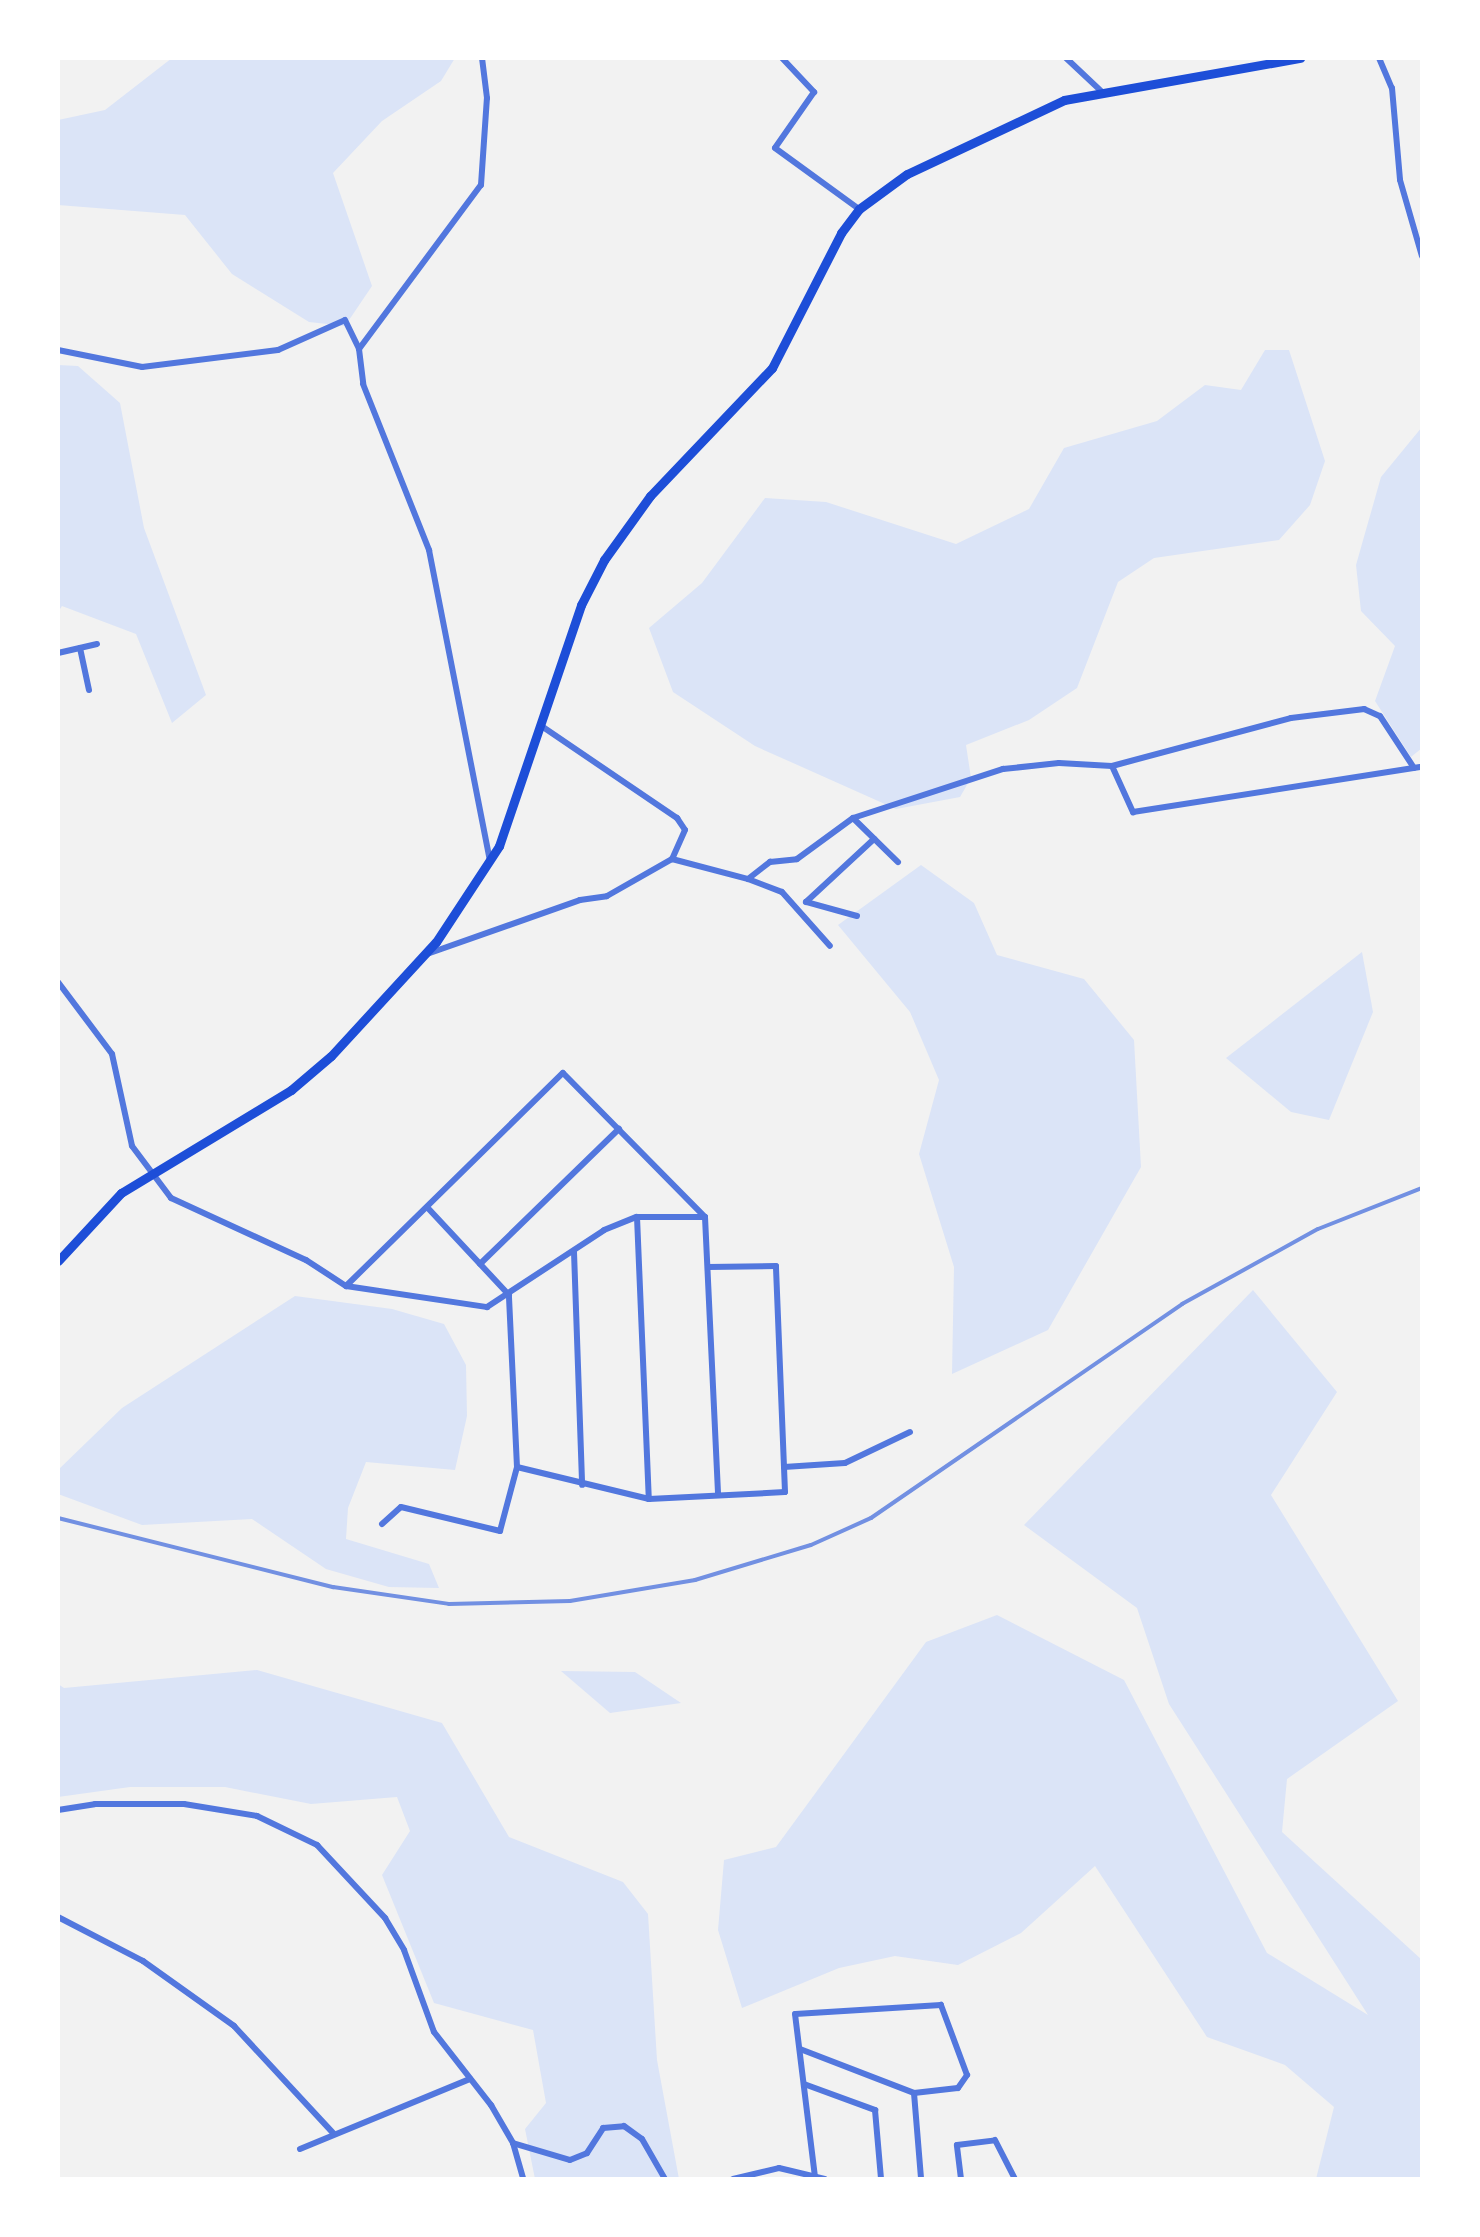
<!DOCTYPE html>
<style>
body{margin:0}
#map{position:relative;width:1480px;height:2237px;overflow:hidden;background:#f2f2f2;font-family:"Nunito Sans",sans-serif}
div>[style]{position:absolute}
.green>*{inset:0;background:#dbe4f7}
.minor>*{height:6px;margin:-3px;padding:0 3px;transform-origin:3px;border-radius:3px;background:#5277de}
.primary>*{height:9px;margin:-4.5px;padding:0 4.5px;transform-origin:4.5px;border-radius:4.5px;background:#1d4ed8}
.rail>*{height:4px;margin:-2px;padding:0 2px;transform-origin:2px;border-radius:2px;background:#7290e2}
span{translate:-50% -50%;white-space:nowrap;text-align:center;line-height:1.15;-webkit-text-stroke:6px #fff;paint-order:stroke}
.frame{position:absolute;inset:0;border:60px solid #fff;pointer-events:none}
</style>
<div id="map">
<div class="green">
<div style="clip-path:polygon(172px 58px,455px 58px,441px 81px,382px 121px,333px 173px,372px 286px,345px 326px,309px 322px,232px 274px,185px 215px,58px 205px,58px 120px,105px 110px)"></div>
<div style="clip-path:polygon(1265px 350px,1289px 350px,1325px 461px,1310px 505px,1279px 540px,1154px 558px,1118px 582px,1077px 688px,1029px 720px,966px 745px,971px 778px,960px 797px,896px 809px,755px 746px,673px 692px,649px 628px,702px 583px,765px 498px,826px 502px,956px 544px,1029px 509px,1064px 448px,1157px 421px,1205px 385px,1241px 390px)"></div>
<div style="clip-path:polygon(58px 365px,78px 366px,120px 403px,144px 528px,206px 695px,172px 723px,136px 634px,62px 606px,58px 612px)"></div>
<div style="clip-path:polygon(1422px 427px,1422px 748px,1411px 757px,1375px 701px,1395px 646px,1361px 611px,1356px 565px,1381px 477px)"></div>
<div style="clip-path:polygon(921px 865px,974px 903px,997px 955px,1084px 979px,1134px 1040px,1141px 1167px,1048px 1330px,952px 1374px,954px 1267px,919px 1154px,939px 1080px,910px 1012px,838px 925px)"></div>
<div style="clip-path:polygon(1362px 952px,1373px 1012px,1329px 1120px,1291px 1112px,1226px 1058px)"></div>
<div style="clip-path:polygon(1253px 1290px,1337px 1392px,1271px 1495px,1398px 1701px,1287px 1779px,1282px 1832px,1422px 1960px,1422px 2179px,1316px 2179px,1334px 2107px,1285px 2065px,1207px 2037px,1095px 1866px,1021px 1933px,958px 1965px,895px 1956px,839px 1968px,742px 2008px,718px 1930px,724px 1860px,776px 1847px,926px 1642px,997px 1615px,1124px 1680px,1267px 1953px,1368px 2015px,1169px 1704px,1137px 1608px,1024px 1525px)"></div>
<div style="clip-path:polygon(295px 1296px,392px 1309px,444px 1324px,466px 1365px,467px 1416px,455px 1470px,366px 1462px,348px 1508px,346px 1539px,429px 1564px,439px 1588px,389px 1587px,326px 1569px,252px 1519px,142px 1525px,58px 1494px,58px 1470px,122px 1408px)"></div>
<div style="clip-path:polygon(257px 1670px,442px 1723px,509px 1837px,623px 1882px,648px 1914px,657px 2060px,679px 2179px,535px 2179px,525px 2129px,546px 2103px,533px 2030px,434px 2003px,382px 1875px,410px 1831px,397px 1797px,311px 1804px,225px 1787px,130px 1787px,58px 1797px,58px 1684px,64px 1688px)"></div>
<div style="clip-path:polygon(561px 1671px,635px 1672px,681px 1703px,610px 1713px)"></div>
</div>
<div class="minor">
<div style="left:782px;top:58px;width:47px;rotate:46.7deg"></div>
<div style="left:814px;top:92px;width:68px;rotate:124.9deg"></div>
<div style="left:775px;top:148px;width:104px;rotate:36deg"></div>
<div style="left:1066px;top:58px;width:48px;rotate:43.3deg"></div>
<div style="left:1379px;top:58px;width:33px;rotate:67deg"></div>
<div style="left:1392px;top:88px;width:92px;rotate:85deg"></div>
<div style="left:1400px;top:180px;width:79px;rotate:73.9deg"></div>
<div style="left:359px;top:349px;width:204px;rotate:-53.4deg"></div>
<div style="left:481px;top:185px;width:87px;rotate:-86.1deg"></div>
<div style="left:487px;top:98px;width:40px;rotate:-97.1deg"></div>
<div style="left:58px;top:350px;width:86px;rotate:11.4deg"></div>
<div style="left:142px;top:367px;width:137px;rotate:-7.1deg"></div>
<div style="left:278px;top:350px;width:73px;rotate:-24.1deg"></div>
<div style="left:345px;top:320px;width:32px;rotate:64deg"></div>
<div style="left:359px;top:349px;width:35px;rotate:83deg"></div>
<div style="left:363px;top:384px;width:179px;rotate:68.3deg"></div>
<div style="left:429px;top:550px;width:317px;rotate:78.9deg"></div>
<div style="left:80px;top:648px;width:43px;rotate:77.9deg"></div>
<div style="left:58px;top:653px;width:40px;rotate:-13deg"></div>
<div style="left:540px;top:725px;width:166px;rotate:34.2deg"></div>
<div style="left:677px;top:818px;width:14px;rotate:56deg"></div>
<div style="left:685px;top:830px;width:32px;rotate:114deg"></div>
<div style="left:1112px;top:766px;width:51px;rotate:65.5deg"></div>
<div style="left:1133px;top:812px;width:292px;rotate:-8.9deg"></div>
<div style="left:853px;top:818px;width:63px;rotate:44.4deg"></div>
<div style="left:748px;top:879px;width:36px;rotate:21deg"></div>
<div style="left:782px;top:892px;width:72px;rotate:48.4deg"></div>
<div style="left:857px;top:916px;width:53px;rotate:-164.6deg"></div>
<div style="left:806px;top:902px;width:93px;rotate:-42.8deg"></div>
<div style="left:427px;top:954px;width:162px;rotate:-19.4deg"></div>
<div style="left:580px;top:900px;width:27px;rotate:-8deg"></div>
<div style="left:607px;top:896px;width:75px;rotate:-29.6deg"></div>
<div style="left:672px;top:859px;width:79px;rotate:14.7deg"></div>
<div style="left:748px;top:879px;width:28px;rotate:-38deg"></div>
<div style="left:770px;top:862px;width:27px;rotate:-6deg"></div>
<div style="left:797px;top:859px;width:69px;rotate:-36.2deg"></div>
<div style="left:853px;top:818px;width:158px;rotate:-18.1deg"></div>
<div style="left:1003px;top:769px;width:56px;rotate:-6.1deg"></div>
<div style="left:1059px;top:763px;width:53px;rotate:3.2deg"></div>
<div style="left:1112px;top:766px;width:185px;rotate:-15deg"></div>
<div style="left:1291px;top:718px;width:74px;rotate:-7deg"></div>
<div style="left:1364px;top:709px;width:17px;rotate:24deg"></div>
<div style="left:1380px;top:716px;width:62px;rotate:56.8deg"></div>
<div style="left:58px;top:982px;width:90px;rotate:53.1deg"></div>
<div style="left:112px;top:1054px;width:94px;rotate:77.7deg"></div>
<div style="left:132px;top:1146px;width:65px;rotate:53.1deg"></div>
<div style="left:171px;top:1198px;width:149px;rotate:24.7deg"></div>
<div style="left:306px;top:1260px;width:48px;rotate:33deg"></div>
<div style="left:346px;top:1286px;width:143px;rotate:8.5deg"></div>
<div style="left:487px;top:1307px;width:140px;rotate:-33.3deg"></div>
<div style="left:604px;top:1230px;width:35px;rotate:-22deg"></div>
<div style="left:637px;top:1217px;width:68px"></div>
<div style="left:637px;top:1217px;width:282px;rotate:87.6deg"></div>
<div style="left:574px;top:1252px;width:233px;rotate:88deg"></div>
<div style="left:480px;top:1264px;width:194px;rotate:-44.2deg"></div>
<div style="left:346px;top:1286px;width:304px;rotate:-44.5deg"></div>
<div style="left:563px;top:1073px;width:202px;rotate:45.4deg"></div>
<div style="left:705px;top:1217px;width:278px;rotate:87.3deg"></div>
<div style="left:517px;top:1467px;width:136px;rotate:13.6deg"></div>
<div style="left:649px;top:1499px;width:136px;rotate:-2.9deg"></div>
<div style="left:785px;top:1492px;width:226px;rotate:-92.3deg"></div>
<div style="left:776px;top:1266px;width:68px;rotate:179.2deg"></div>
<div style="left:784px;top:1467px;width:61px;rotate:-3.8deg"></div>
<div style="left:845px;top:1463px;width:72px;rotate:-25.5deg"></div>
<div style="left:382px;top:1524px;width:25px;rotate:-42deg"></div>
<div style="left:401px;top:1507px;width:102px;rotate:13.6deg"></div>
<div style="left:500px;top:1531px;width:66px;rotate:-75.1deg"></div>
<div style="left:517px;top:1467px;width:172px;rotate:-92.7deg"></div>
<div style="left:509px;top:1295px;width:120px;rotate:-133deg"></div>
<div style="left:58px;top:1810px;width:37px;rotate:-9deg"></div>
<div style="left:95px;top:1804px;width:89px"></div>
<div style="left:184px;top:1804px;width:74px;rotate:9.3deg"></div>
<div style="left:257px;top:1816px;width:67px;rotate:25.8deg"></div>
<div style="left:317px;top:1845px;width:100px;rotate:47deg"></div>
<div style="left:385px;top:1918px;width:37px;rotate:59deg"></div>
<div style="left:404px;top:1950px;width:87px;rotate:69.9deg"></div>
<div style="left:434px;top:2032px;width:93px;rotate:52deg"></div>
<div style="left:491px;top:2105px;width:44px;rotate:59.9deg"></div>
<div style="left:513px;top:2143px;width:37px;rotate:74deg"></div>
<div style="left:58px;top:1917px;width:96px;rotate:27.4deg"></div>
<div style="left:143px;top:1961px;width:112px;rotate:35.5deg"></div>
<div style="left:234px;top:2026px;width:146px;rotate:47.2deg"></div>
<div style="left:800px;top:2049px;width:122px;rotate:21.1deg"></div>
<div style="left:914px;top:2093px;width:44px;rotate:-6.5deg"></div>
<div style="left:958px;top:2088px;width:16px;rotate:-55deg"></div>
<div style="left:967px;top:2075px;width:75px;rotate:-110.4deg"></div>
<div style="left:941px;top:2005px;width:146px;rotate:176.5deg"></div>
<div style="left:795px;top:2014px;width:164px;rotate:83deg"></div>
<div style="left:804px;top:2084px;width:76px;rotate:20.1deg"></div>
<div style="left:875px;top:2110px;width:69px;rotate:85deg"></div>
<div style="left:914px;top:2093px;width:86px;rotate:85.3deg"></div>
<div style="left:513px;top:2143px;width:59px;rotate:16.6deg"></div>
<div style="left:570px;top:2160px;width:18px;rotate:-22deg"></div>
<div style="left:587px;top:2153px;width:30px;rotate:-57deg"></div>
<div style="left:603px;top:2128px;width:21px;rotate:-5deg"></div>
<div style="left:624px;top:2126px;width:22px;rotate:36deg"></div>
<div style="left:642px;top:2139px;width:46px;rotate:60.1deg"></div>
<div style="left:300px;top:2149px;width:184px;rotate:-22.4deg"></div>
<div style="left:733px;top:2179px;width:47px;rotate:-13.4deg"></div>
<div style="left:779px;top:2168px;width:47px;rotate:13.4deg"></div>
<div style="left:961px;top:2179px;width:34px;rotate:-97deg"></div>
<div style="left:957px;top:2145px;width:38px;rotate:-7deg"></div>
<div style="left:995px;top:2140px;width:44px;rotate:62.9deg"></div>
</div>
<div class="primary">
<div style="left:58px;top:1261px;width:93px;rotate:-47.2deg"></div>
<div style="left:121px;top:1193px;width:199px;rotate:-31.2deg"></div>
<div style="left:291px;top:1090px;width:52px;rotate:-40.4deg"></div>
<div style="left:331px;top:1056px;width:155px;rotate:-47.4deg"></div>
<div style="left:436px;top:942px;width:115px;rotate:-56.7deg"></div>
<div style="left:499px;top:846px;width:255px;rotate:-71.2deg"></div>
<div style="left:581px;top:605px;width:51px;rotate:-62.9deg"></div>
<div style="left:604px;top:560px;width:79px;rotate:-54.3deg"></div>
<div style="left:650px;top:496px;width:177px;rotate:-46.4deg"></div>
<div style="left:772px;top:368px;width:152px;rotate:-62.9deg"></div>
<div style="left:841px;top:233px;width:30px;rotate:-53deg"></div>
<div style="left:859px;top:209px;width:59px;rotate:-36.1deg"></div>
<div style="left:907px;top:174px;width:174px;rotate:-25.2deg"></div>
<div style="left:1064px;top:100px;width:240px;rotate:-10.1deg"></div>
</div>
<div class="rail">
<div style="left:58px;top:1518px;width:284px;rotate:14.1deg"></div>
<div style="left:333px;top:1587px;width:117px;rotate:8.3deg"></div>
<div style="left:449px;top:1604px;width:121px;rotate:-1.4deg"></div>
<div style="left:570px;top:1601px;width:127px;rotate:-9.5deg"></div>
<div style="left:695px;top:1580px;width:121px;rotate:-16.8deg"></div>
<div style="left:811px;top:1545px;width:66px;rotate:-24.2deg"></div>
<div style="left:871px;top:1518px;width:378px;rotate:-34.5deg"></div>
<div style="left:1182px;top:1304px;width:155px;rotate:-28.9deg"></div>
<div style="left:1318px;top:1229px;width:112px;rotate:-21.5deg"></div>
</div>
<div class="frame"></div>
</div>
